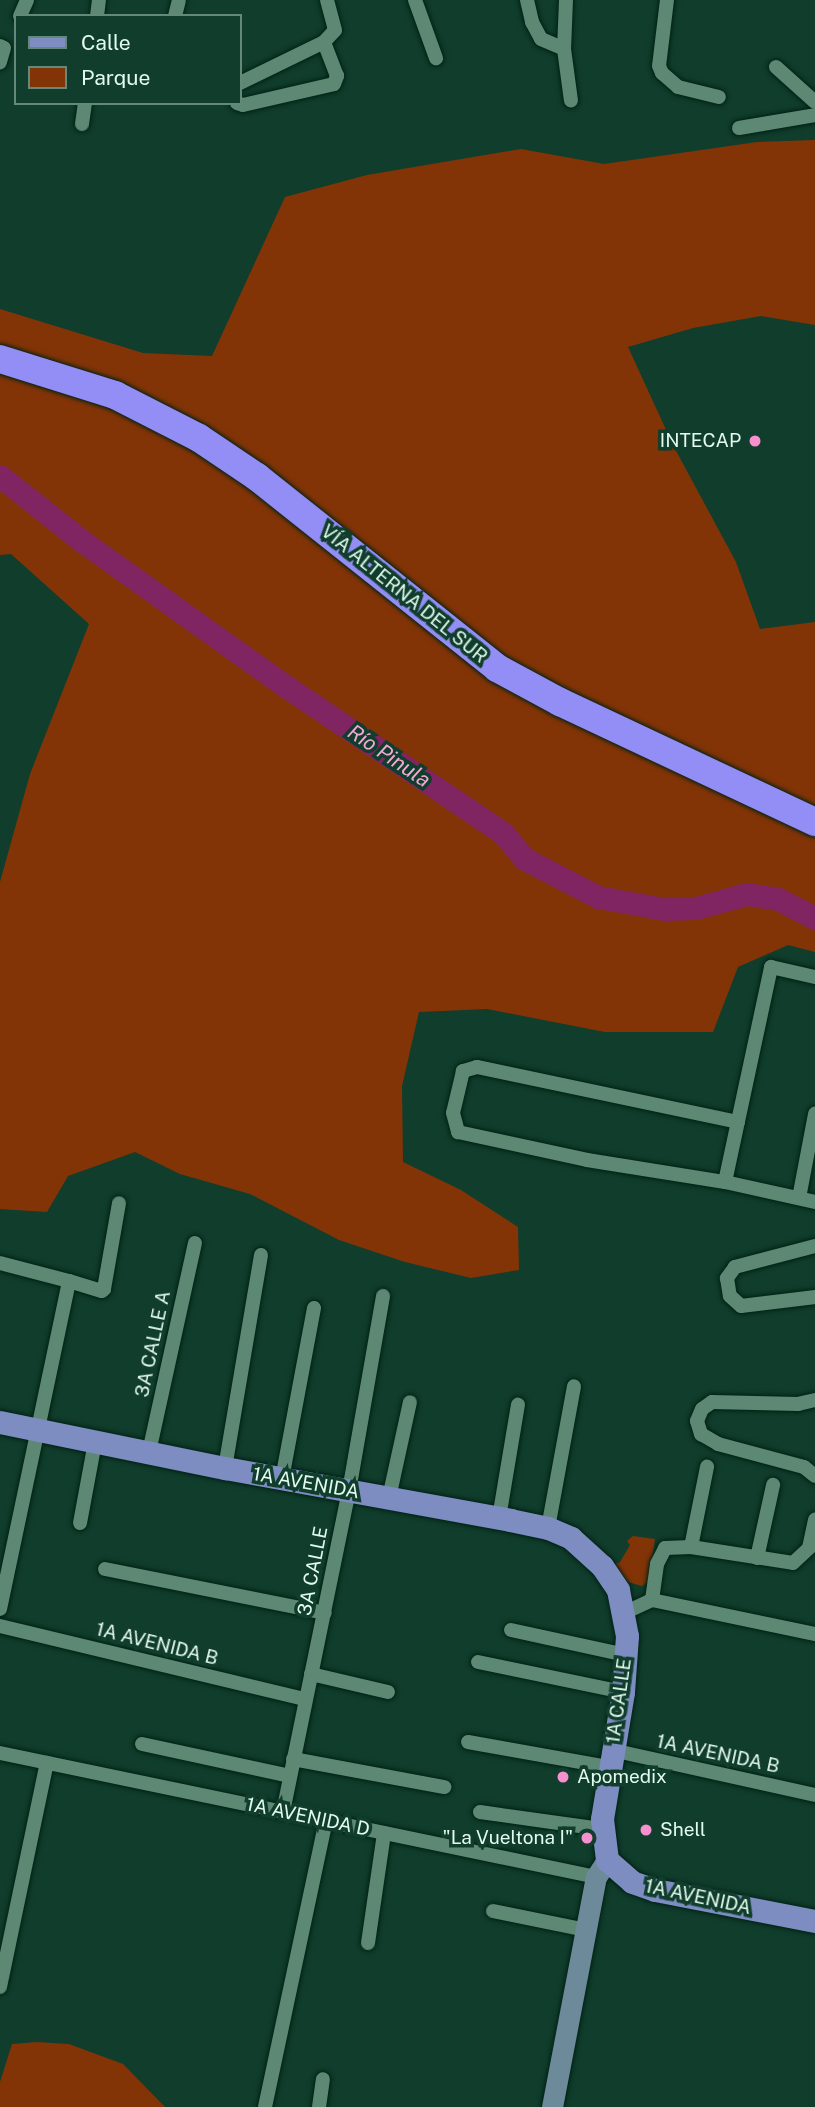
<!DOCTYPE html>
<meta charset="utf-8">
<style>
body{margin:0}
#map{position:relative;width:815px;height:2107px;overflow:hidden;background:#103d2c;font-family:"Public Sans",sans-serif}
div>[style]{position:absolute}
.green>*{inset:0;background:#833407}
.river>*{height:23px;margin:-11.5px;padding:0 11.5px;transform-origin:11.5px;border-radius:11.5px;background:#802561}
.roads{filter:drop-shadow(0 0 2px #012215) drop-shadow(0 0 2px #012215)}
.street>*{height:14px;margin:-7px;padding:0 7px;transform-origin:7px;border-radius:7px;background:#5d8974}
.secondary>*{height:21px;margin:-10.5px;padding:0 10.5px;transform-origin:10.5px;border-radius:10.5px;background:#6d8a9b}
.primary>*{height:23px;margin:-11.5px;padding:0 11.5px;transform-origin:11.5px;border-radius:11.5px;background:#7d8cc1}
.highway>*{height:28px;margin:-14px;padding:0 14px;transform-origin:14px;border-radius:14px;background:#938ef5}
.dots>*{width:19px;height:19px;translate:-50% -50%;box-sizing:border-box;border:4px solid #103d2c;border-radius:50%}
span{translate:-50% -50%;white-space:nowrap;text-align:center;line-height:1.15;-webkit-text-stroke:7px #103d2c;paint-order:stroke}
.poi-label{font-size:19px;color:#e3faee}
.right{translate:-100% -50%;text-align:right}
.left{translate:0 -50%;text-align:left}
.street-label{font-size:19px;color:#e3faee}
.water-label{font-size:21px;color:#f2a8d3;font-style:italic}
.legend{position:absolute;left:14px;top:14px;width:228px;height:91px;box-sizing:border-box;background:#103d2c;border:2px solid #64897a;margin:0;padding:9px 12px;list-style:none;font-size:21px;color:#e3faee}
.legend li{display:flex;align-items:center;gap:14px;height:35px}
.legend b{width:35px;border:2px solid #64897a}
</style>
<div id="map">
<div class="green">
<div style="clip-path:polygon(815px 140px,815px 325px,761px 316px,693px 328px,628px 347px,674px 447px,736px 562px,760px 629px,815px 622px,815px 952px,788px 945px,738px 967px,713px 1032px,605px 1032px,487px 1009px,419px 1012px,402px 1086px,403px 1162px,461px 1190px,518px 1227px,519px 1270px,471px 1278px,405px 1262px,339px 1240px,250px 1194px,180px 1174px,135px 1152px,68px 1176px,47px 1212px,0 1209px,0 882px,30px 774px,89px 624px,11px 554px,0 555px,0 309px,143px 353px,212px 356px,285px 197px,367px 175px,521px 149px,604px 164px,757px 142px)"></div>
<div style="clip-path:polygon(633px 1536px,655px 1539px,649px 1581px,642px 1586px,628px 1582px,612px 1565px,620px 1562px,630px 1545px,627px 1541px)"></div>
<div style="clip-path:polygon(37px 2042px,69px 2044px,123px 2064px,165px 2107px,0 2107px,0 2082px,12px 2044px)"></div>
</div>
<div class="river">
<div style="left:0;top:476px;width:105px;rotate:38.4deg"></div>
<div style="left:82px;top:541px;width:252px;rotate:35.5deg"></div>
<div style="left:287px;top:687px;width:261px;rotate:34.1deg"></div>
<div style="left:503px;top:833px;width:34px;rotate:50deg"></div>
<div style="left:525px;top:859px;width:82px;rotate:27.5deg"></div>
<div style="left:598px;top:897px;width:67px;rotate:10.3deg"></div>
<div style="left:664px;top:909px;width:32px;rotate:-2deg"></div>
<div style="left:696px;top:908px;width:53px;rotate:-15.4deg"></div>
<div style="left:747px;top:894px;width:31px;rotate:9deg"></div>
<div style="left:778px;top:899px;width:42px;rotate:27.2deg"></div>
</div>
<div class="roads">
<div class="street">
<div style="left:415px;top:0;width:62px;rotate:70.1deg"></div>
<div style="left:527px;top:0;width:23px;rotate:77deg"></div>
<div style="left:532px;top:22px;width:19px;rotate:62deg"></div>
<div style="left:541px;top:39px;width:25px;rotate:23deg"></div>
<div style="left:566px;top:0;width:49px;rotate:92.3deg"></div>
<div style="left:564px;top:49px;width:52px;rotate:82.3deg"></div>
<div style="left:667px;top:0;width:66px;rotate:96.9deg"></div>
<div style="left:659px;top:66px;width:8px;rotate:67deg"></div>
<div style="left:662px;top:73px;width:21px;rotate:41deg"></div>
<div style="left:678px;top:87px;width:42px;rotate:13.7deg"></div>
<div style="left:20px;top:16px;width:17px;rotate:-66deg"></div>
<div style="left:97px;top:16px;width:16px;rotate:-83deg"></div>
<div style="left:175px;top:16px;width:16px;rotate:-76deg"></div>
<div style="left:0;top:46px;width:4px;rotate:27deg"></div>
<div style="left:4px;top:48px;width:15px;rotate:106deg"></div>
<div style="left:776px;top:67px;width:52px;rotate:41.9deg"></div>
<div style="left:240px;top:83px;width:93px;rotate:-26deg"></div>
<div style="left:237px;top:103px;width:6px;rotate:18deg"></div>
<div style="left:243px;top:105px;width:93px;rotate:-13deg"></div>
<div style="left:334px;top:84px;width:9px;rotate:-69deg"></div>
<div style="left:337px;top:76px;width:36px;rotate:-111deg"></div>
<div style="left:324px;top:42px;width:16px;rotate:-47deg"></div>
<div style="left:335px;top:30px;width:31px;rotate:-105deg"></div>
<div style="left:82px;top:124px;width:21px;rotate:-82deg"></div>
<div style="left:739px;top:128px;width:77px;rotate:-9.7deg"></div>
<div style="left:738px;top:1122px;width:267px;rotate:-168.1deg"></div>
<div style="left:477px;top:1067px;width:15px;rotate:164deg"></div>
<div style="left:463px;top:1071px;width:43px;rotate:103.4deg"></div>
<div style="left:453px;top:1113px;width:20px;rotate:75deg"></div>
<div style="left:458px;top:1132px;width:132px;rotate:12.2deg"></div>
<div style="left:587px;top:1160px;width:140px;rotate:9.1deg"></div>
<div style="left:725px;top:1182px;width:92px;rotate:12.5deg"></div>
<div style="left:725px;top:1182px;width:220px;rotate:-77.9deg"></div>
<div style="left:771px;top:967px;width:45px;rotate:12.8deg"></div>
<div style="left:799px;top:1198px;width:86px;rotate:-79.2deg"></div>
<div style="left:815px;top:1246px;width:83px;rotate:165.3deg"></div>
<div style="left:735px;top:1267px;width:14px;rotate:126deg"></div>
<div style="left:727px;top:1278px;width:18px;rotate:81deg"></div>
<div style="left:730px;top:1296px;width:15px;rotate:42deg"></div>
<div style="left:741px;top:1306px;width:75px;rotate:-6.9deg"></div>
<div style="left:0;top:1263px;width:71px;rotate:14.6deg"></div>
<div style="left:815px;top:1400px;width:17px;rotate:167deg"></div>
<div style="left:798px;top:1404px;width:86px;rotate:-178.7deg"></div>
<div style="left:712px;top:1402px;width:12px;rotate:145deg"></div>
<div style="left:702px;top:1409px;width:13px;rotate:113deg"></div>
<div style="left:697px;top:1421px;width:14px;rotate:73deg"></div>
<div style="left:701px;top:1434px;width:20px;rotate:30deg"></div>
<div style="left:718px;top:1444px;width:89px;rotate:15deg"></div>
<div style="left:804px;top:1467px;width:14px;rotate:39deg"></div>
<div style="left:149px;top:1452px;width:214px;rotate:-77.6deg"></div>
<div style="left:225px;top:1468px;width:216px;rotate:-80.4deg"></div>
<div style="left:282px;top:1479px;width:174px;rotate:-79.4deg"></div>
<div style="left:389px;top:1498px;width:98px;rotate:-77.7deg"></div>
<div style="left:499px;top:1518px;width:115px;rotate:-80.5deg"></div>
<div style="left:80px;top:1523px;width:82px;rotate:-79.5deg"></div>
<div style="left:548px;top:1528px;width:144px;rotate:-79.6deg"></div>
<div style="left:691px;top:1547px;width:82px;rotate:-78.7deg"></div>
<div style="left:757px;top:1558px;width:75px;rotate:-77.6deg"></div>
<div style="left:105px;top:1569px;width:224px;rotate:11.3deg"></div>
<div style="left:652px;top:1600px;width:36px;rotate:-82deg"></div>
<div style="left:657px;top:1564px;width:18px;rotate:-63deg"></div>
<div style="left:665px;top:1548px;width:26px;rotate:-2deg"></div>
<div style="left:691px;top:1547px;width:103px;rotate:8.9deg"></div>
<div style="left:793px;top:1563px;width:22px;rotate:-43deg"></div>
<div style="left:809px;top:1548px;width:29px;rotate:-78deg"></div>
<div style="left:652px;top:1600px;width:167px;rotate:11.8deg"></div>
<div style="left:0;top:1609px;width:335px;rotate:-78.1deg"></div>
<div style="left:69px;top:1281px;width:34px;rotate:17deg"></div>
<div style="left:102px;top:1291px;width:3px;rotate:-45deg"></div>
<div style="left:104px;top:1289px;width:87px;rotate:-80.1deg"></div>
<div style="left:624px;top:1613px;width:31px;rotate:-25deg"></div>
<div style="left:0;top:1626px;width:314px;rotate:13.5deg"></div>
<div style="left:511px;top:1630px;width:118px;rotate:12.3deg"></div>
<div style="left:478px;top:1662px;width:148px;rotate:11.7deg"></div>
<div style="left:311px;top:1674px;width:79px;rotate:13.2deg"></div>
<div style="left:468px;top:1742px;width:143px;rotate:10.1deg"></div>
<div style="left:142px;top:1744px;width:151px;rotate:12.2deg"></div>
<div style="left:612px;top:1750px;width:208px;rotate:12.5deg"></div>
<div style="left:0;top:1753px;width:609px;rotate:11.75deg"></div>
<div style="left:293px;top:1759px;width:154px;rotate:10.5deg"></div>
<div style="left:283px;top:1812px;width:328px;rotate:-78.4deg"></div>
<div style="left:349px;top:1491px;width:198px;rotate:-80.1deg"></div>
<div style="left:480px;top:1812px;width:122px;rotate:8deg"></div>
<div style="left:493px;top:1911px;width:95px;rotate:11.5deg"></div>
<div style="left:368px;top:1943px;width:111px;rotate:-81.7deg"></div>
<div style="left:0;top:1987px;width:229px;rotate:-78.2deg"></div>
<div style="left:265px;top:2107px;width:292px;rotate:-78deg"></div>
<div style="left:319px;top:2107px;width:28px;rotate:-82deg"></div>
</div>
<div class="secondary">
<div style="left:552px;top:2107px;width:234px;rotate:-79.2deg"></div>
<div style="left:596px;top:1877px;width:20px;rotate:-57deg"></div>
</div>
<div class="primary">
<div style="left:0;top:1422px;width:230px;rotate:11.6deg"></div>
<div style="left:225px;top:1468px;width:290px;rotate:10.3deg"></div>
<div style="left:510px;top:1520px;width:39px;rotate:12deg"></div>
<div style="left:548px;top:1528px;width:25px;rotate:23deg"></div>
<div style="left:571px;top:1538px;width:42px;rotate:42.1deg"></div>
<div style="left:602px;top:1566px;width:29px;rotate:56deg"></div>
<div style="left:618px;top:1590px;width:47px;rotate:78.9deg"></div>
<div style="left:627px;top:1636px;width:56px;rotate:94.1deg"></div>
<div style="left:623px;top:1692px;width:129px;rotate:99.4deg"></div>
<div style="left:602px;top:1819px;width:41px;rotate:83deg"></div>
<div style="left:607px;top:1860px;width:33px;rotate:41deg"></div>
<div style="left:632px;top:1882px;width:24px;rotate:19deg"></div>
<div style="left:655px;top:1890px;width:163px;rotate:11deg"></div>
</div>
<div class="highway">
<div style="left:0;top:359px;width:121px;rotate:17.4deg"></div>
<div style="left:115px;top:395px;width:94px;rotate:27.1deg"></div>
<div style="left:199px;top:438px;width:70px;rotate:33.9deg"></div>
<div style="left:257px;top:477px;width:307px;rotate:38.5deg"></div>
<div style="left:497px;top:668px;width:72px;rotate:28.4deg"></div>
<div style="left:560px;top:702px;width:282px;rotate:25.2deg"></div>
</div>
</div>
<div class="dots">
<div style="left:755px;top:441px;background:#f790ce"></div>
<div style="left:563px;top:1777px;background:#f790ce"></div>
<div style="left:646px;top:1830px;background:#f790ce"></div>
<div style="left:587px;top:1838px;background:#f790ce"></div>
</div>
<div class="poi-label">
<span class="right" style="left:741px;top:441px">INTECAP</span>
<span class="left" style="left:577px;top:1777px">Apomedix</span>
<span class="left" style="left:660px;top:1830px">Shell</span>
<span class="right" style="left:573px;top:1838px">"La Vueltona I"</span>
</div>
<div class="street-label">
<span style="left:404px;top:594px;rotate:39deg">VÍA ALTERNA DEL SUR</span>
<span style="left:153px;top:1344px;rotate:-78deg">3A CALLE A</span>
<span style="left:306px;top:1483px;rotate:10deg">1A AVENIDA</span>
<span style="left:313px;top:1571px;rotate:-79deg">3A CALLE</span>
<span style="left:157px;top:1644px;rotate:14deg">1A AVENIDA B</span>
<span style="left:619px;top:1701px;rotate:-82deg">1A CALLE</span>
<span style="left:718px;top:1754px;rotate:12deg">1A AVENIDA B</span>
<span style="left:308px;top:1817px;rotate:12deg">1A AVENIDA D</span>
<span style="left:698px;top:1897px;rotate:12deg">1A AVENIDA</span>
</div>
<div class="water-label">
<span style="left:389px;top:756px;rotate:34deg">Río Pinula</span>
</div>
<ul class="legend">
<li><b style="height:9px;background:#7d8cc1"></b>Calle</li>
<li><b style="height:19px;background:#833407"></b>Parque</li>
</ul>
</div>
